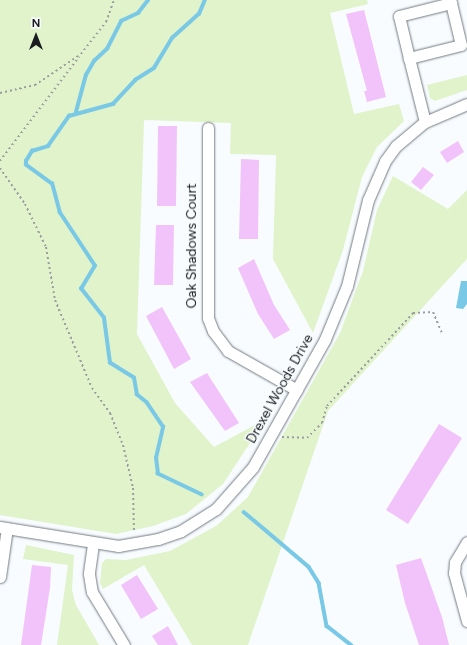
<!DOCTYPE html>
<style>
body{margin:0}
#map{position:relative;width:467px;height:645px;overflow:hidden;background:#f8fcff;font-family:Figtree,sans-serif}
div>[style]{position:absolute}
.green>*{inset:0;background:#e0f3ca}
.water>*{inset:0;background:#79c8e6}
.stream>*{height:3.5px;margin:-1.75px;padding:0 1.75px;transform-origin:1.75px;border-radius:1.75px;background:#79c8e6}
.building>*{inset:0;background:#f1c3fa}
.path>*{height:2px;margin-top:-1px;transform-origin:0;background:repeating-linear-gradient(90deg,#9b9ea1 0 2px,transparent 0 5px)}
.roads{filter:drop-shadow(0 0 1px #727a81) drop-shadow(0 0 1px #727a81)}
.street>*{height:11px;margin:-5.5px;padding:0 5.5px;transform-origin:5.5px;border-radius:5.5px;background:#fff}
span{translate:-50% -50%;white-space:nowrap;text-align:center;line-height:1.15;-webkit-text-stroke:3px #f8fcff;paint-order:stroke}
.street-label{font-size:14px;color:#1a1d20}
.north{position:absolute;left:16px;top:16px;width:40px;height:40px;-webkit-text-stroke:3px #f8fcff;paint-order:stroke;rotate:0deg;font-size:11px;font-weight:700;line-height:16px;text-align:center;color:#1a1d20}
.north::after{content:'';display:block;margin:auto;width:14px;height:18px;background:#1a1d20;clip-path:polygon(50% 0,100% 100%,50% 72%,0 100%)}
</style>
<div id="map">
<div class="green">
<div style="clip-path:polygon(0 0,367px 0,368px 4px,330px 13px,354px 114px,399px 104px,404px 121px,377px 147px,362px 177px,343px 250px,313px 333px,273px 259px,276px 155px,230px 154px,231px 123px,144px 120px,137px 334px,175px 403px,214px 447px,266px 419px,223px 484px,186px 514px,153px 526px,116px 534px,0 515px)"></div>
<div style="clip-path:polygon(467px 75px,467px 90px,435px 101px,430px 98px,427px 85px)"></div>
<div style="clip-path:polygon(393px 176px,448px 209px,467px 190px,467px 259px,328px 411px,248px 645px,192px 645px,144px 565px,103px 589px,100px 583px,102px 563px,106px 559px,126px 560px,170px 551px,216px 526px,248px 497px,340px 333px,363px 271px,377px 210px)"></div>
<div style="clip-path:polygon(26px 545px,74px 555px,72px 590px,76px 605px,99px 645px,57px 645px,68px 565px,23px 559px)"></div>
</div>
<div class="water">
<div style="clip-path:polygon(461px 281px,467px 281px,467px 304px,463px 309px,456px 308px)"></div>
</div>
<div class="stream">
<div style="left:76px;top:112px;width:38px;rotate:-75deg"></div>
<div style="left:86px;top:75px;width:16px;rotate:-60deg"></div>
<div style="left:94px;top:61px;width:18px;rotate:-43deg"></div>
<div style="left:107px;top:49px;width:31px;rotate:-63deg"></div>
<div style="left:121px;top:21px;width:19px;rotate:-25deg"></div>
<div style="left:138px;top:13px;width:16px;rotate:-52deg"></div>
<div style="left:202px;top:495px;width:49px;rotate:-154.5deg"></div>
<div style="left:158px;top:474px;width:16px;rotate:-97deg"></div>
<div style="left:156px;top:458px;width:32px;rotate:-77deg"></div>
<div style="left:163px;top:427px;width:29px;rotate:-124deg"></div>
<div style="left:147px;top:403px;width:13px;rotate:-141deg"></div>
<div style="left:137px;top:395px;width:17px;rotate:-100deg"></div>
<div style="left:134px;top:378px;width:28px;rotate:-148deg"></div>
<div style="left:110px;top:363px;width:45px;rotate:-97.6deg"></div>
<div style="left:104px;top:318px;width:37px;rotate:-128deg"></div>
<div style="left:81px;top:289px;width:27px;rotate:-59deg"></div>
<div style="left:95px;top:266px;width:64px;rotate:-123.4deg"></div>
<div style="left:60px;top:213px;width:30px;rotate:-105deg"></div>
<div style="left:52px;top:184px;width:32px;rotate:-144deg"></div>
<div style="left:26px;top:165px;width:4px;rotate:-90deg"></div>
<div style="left:26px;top:161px;width:12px;rotate:-59deg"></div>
<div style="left:32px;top:151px;width:17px;rotate:-17deg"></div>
<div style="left:48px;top:146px;width:37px;rotate:-55deg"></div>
<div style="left:69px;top:116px;width:46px;rotate:-15.3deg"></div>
<div style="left:113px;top:104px;width:33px;rotate:-47deg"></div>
<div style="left:135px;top:80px;width:22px;rotate:-32deg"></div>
<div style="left:154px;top:68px;width:35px;rotate:-59deg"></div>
<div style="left:172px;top:38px;width:36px;rotate:-42deg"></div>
<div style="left:199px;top:14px;width:15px;rotate:-67deg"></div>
<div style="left:244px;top:512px;width:85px;rotate:40.2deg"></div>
<div style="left:309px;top:567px;width:19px;rotate:58deg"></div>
<div style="left:319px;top:583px;width:44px;rotate:79.5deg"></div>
<div style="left:327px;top:626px;width:31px;rotate:38deg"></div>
</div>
<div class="building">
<div style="clip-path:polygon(364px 10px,386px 97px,367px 102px,364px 91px,367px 91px,346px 14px)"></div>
<div style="clip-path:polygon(158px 126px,177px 126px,176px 206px,157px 206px)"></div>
<div style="clip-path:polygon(458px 141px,464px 152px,447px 163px,440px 152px)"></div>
<div style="clip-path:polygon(241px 159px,259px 160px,258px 239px,239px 239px)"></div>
<div style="clip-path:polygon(423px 167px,434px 175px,421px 190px,411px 182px)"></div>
<div style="clip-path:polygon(156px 225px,174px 225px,173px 285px,154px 285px)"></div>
<div style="clip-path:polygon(254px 259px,274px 305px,290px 330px,274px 339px,258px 314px,238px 268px)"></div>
<div style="clip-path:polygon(162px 307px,191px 359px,174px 369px,146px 316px)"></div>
<div style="clip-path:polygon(207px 373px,239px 423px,225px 431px,190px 382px)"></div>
<div style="clip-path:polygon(439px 424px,462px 438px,408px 524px,386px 510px)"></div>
<div style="clip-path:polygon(421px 558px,442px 617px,449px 645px,419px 645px,405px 603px,396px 565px)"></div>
<div style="clip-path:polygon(32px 565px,51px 567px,50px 588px,41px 645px,21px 645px)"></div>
<div style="clip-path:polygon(137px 575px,158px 609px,141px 619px,121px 585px)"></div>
<div style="clip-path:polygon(168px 626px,178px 645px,158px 645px,152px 636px)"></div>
</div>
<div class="path">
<div style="left:0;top:93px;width:36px;rotate:-13deg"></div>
<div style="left:35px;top:85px;width:55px;rotate:-34deg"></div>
<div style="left:81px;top:54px;width:41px;rotate:-52deg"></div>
<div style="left:106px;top:22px;width:23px;rotate:-70deg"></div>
<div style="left:0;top:161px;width:131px;rotate:-52.8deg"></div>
<div style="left:0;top:168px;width:44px;rotate:55.2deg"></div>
<div style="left:25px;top:204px;width:48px;rotate:64deg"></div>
<div style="left:46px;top:247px;width:54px;rotate:80.4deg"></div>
<div style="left:55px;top:300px;width:95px;rotate:67.2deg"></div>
<div style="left:92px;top:388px;width:31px;rotate:54deg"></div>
<div style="left:110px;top:413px;width:35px;rotate:68deg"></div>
<div style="left:123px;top:445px;width:44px;rotate:76.9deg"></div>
<div style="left:133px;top:488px;width:44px;rotate:88.7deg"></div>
<div style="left:282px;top:437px;width:25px;rotate:2deg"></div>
<div style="left:307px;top:438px;width:21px;rotate:-45deg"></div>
<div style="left:322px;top:423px;width:18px;rotate:-74deg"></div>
<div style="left:327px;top:406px;width:127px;rotate:-47.2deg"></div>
<div style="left:413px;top:313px;width:20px;rotate:-3deg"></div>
<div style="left:433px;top:312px;width:23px;rotate:67deg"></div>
</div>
<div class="roads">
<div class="street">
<div style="left:409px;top:58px;width:43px;rotate:-103.4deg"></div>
<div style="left:399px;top:16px;width:54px;rotate:-14deg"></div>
<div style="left:451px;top:3px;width:43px;rotate:76.6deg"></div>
<div style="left:461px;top:45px;width:54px;rotate:166deg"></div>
<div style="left:409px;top:58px;width:66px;rotate:76deg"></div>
<div style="left:208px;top:128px;width:190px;rotate:90deg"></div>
<div style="left:208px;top:318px;width:14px;rotate:69deg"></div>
<div style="left:213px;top:331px;width:25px;rotate:53deg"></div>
<div style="left:228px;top:351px;width:79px;rotate:29.5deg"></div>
<div style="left:0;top:527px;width:120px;rotate:9.1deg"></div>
<div style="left:118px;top:546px;width:41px;rotate:-9.9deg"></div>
<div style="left:158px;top:539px;width:24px;rotate:-19deg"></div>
<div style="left:181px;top:531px;width:41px;rotate:-32.2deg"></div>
<div style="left:216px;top:509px;width:56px;rotate:-48.6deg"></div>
<div style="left:253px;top:467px;width:147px;rotate:-60.6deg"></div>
<div style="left:325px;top:339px;width:57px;rotate:-67.5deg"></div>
<div style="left:347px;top:286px;width:89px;rotate:-76.3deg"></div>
<div style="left:368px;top:200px;width:43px;rotate:-66.4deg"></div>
<div style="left:385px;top:161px;width:19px;rotate:-54deg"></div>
<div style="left:396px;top:146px;width:38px;rotate:-40deg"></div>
<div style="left:425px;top:122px;width:46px;rotate:-23.2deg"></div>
<div style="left:467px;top:542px;width:23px;rotate:121deg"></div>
<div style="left:455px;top:562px;width:11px;rotate:95deg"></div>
<div style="left:454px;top:573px;width:50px;rotate:74.8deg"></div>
<div style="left:93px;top:544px;width:30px;rotate:98deg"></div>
<div style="left:89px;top:574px;width:18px;rotate:81deg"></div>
<div style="left:92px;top:592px;width:62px;rotate:58.9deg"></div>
<div style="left:0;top:577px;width:49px;rotate:-81.9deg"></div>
</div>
</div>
<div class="street-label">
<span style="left:192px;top:246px;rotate:-90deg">Oak Shadows Court</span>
<span style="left:280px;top:389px;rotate:-61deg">Drexel Woods Drive</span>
</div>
<div class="north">N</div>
</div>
